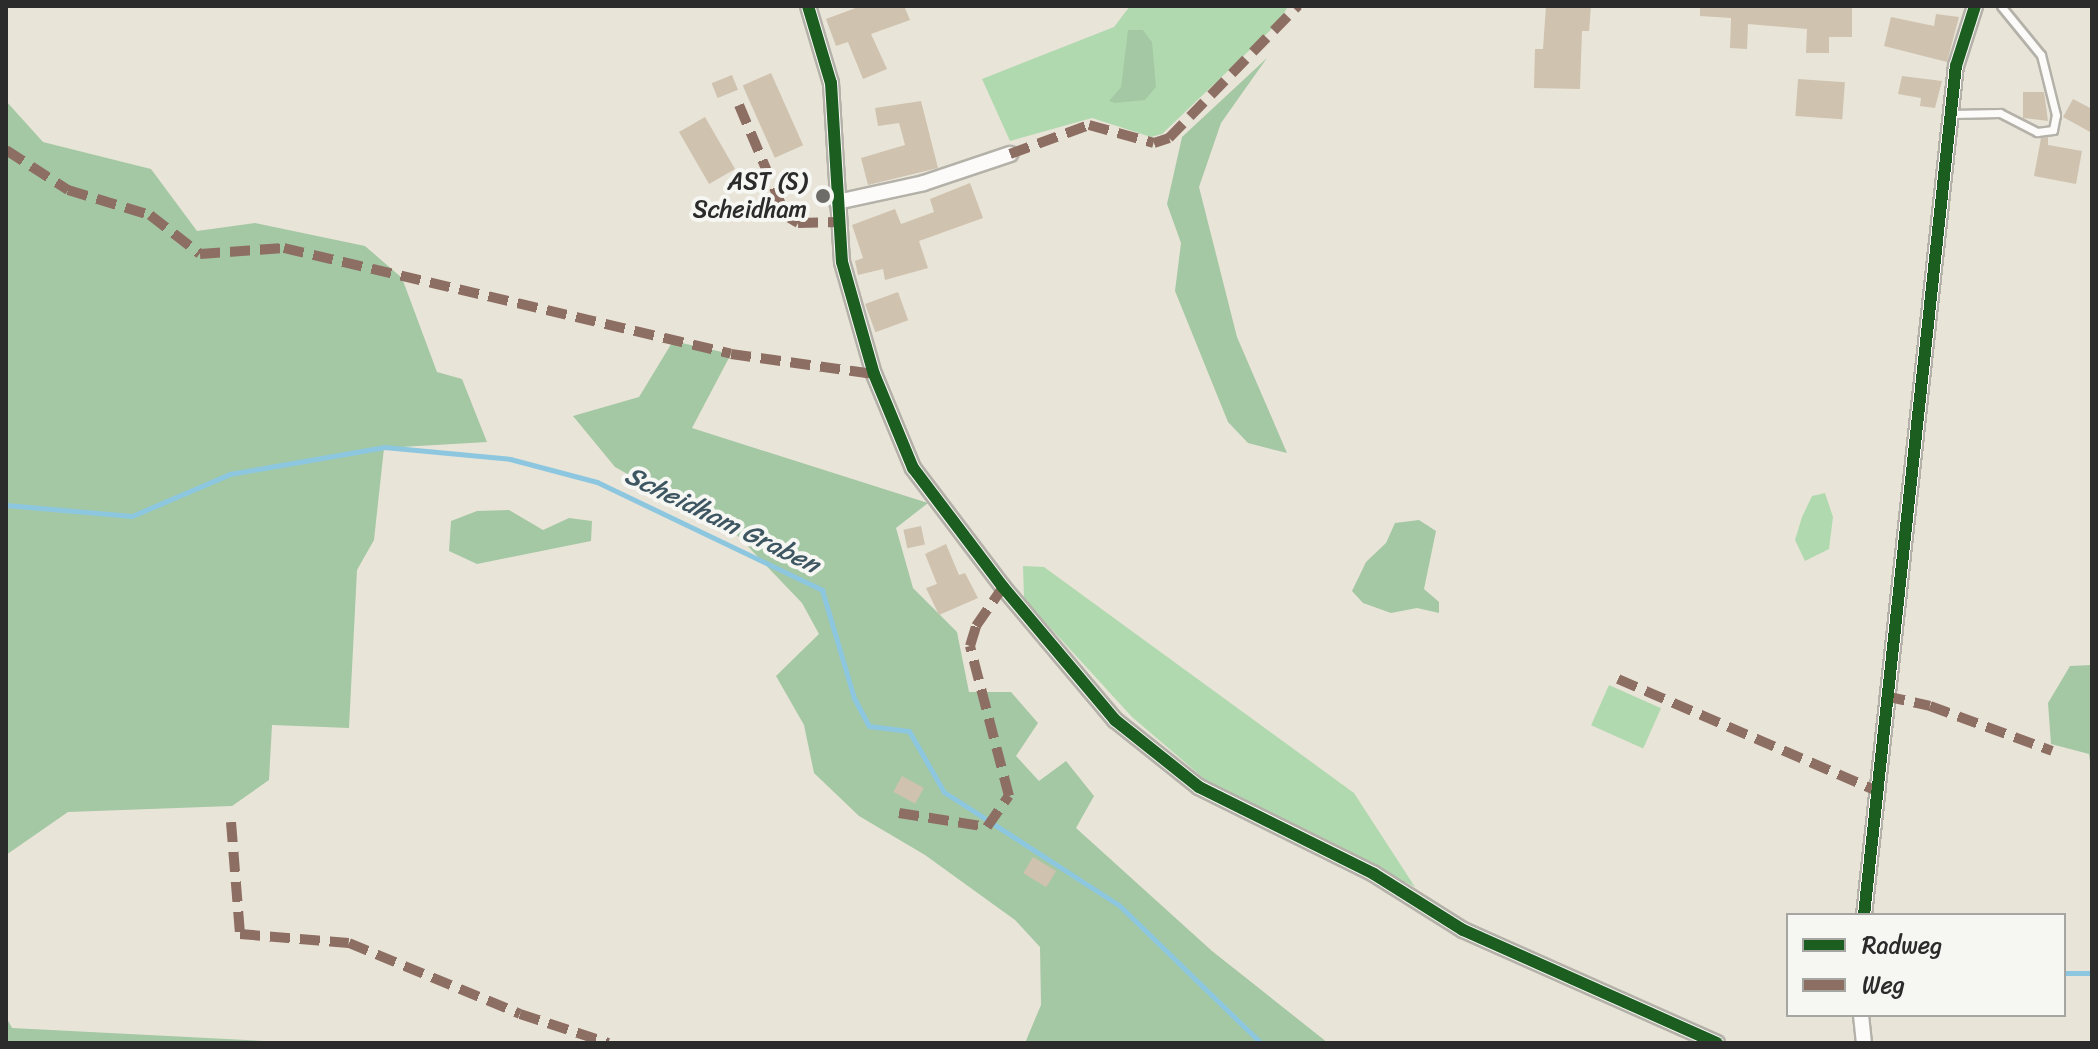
<!DOCTYPE html>
<style>
body{margin:0}
#map{position:relative;width:2098px;height:1049px;overflow:hidden;background:#e9e4d8;font-family:Sriracha,sans-serif}
div>[style]{position:absolute}
[style*='--x']{left:calc(var(--x)*1px);top:calc(var(--y)*1px);width:calc(var(--w)*1px);rotate:calc(var(--a)*1deg)}
.green>*{inset:0;background:#b1d9af;transform-origin:0 0}
.forest>*{inset:0;background:#a4c8a4}
.stream>*{height:5px;margin:-2.5px;padding:0 2.5px;transform-origin:2.5px;border-radius:2.5px;background:#8dc7df}
.building>*{inset:0;background:#cfc2af;transform-origin:0 0}
.roads{filter:drop-shadow(2px 0 #b4b1a9) drop-shadow(-2px 0 #b4b1a9) drop-shadow(0 2px #b4b1a9) drop-shadow(0 -2px #b4b1a9)}
.service>*{height:7px;margin:-3.5px;padding:0 3.5px;transform-origin:3.5px;border-radius:3.5px;background:#fcfbf9}
.minor>*{height:14px;margin:-7px;padding:0 7px;transform-origin:7px;border-radius:7px;background:#fcfbf9}
.quiet>*{height:10px;margin-top:-5px;transform-origin:0;background:repeating-linear-gradient(90deg,#8d6e63 0 20px,transparent 0 30px)}
.cycleway>*{height:12px;margin:-6px;padding:0 6px;transform-origin:6px;border-radius:6px;background:#1b5e20}
.dots>*{width:22px;height:22px;translate:-50% -50%;box-sizing:border-box;border:4px solid #f6f6f2;border-radius:50%}
span{translate:-50% -50%;white-space:nowrap;text-align:center;line-height:1.15;-webkit-text-stroke:8px #f6f6f2;paint-order:stroke}
.poi-label{font-size:24px;color:#2b2b2b}
.right{translate:-100% -50%;text-align:right}
.water-label{font-size:26px;color:#3d5662;font-style:italic}
.frame{position:absolute;inset:0;border:8px solid #2b2b2b;pointer-events:none}
.legend{position:absolute;left:1786px;top:913px;width:280px;height:104px;box-sizing:border-box;background:#f6f6f2;border:2px solid #a5a5a2;margin:0;padding:10px 14px;list-style:none;font-size:24px;color:#2b2b2b}
.legend li{display:flex;align-items:center;gap:16px;height:40px}
.legend b{width:40px;border:2px solid #a5a5a2}
</style>
<div id="map">
<div class="green">
<div style="clip-path:polygon(1130px 6px,1288px 6px,1280px 21px,1162px 134px,1151px 137px,1092px 118px,1010px 141px,982px 79px,1114px 27px)"></div>
<div style="clip-path:polygon(1825px 493px,1833px 517px,1829px 549px,1805px 561px,1795px 540px,1802px 517px,1812px 496px)"></div>
<div style="clip-path:polygon(1023px 566px,1044px 567px,1354px 793px,1415px 887px,1208px 782px,1132px 717px,1024px 599px)"></div>
<div style="left:1609px;top:685px;width:57px;height:44px;rotate:24deg"></div>
</div>
<div class="forest">
<div style="clip-path:polygon(1128px 30px,1143px 30px,1152px 42px,1156px 87px,1145px 100px,1115px 103px,1109px 101px,1121px 87px)"></div>
<div style="clip-path:polygon(1267px 58px,1221px 123px,1199px 187px,1237px 337px,1287px 453px,1248px 443px,1228px 422px,1175px 291px,1181px 243px,1167px 204px,1182px 137px)"></div>
<div style="clip-path:polygon(6px 101px,43px 142px,151px 169px,197px 231px,255px 223px,365px 246px,402px 278px,437px 372px,462px 379px,487px 442px,384px 448px,374px 540px,357px 570px,349px 728px,272px 725px,269px 780px,232px 806px,68px 812px,6px 855px)"></div>
<div style="clip-path:polygon(673px 341px,731px 354px,692px 428px,928px 503px,896px 528px,913px 588px,957px 632px,969px 692px,1011px 692px,1038px 723px,1016px 756px,1039px 781px,1066px 761px,1094px 796px,1076px 828px,1212px 951px,1328px 1043px,1025px 1043px,1041px 1005px,1040px 947px,1015px 920px,925px 855px,859px 816px,814px 773px,804px 725px,776px 676px,819px 634px,802px 603px,738px 536px,615px 467px,573px 416px,639px 397px)"></div>
<div style="clip-path:polygon(509px 510px,543px 530px,569px 518px,592px 521px,591px 541px,477px 564px,449px 551px,451px 521px,477px 511px)"></div>
<div style="clip-path:polygon(1419px 520px,1436px 531px,1424px 589px,1439px 602px,1439px 613px,1417px 608px,1391px 613px,1363px 603px,1352px 591px,1366px 562px,1386px 543px,1395px 523px)"></div>
<div style="clip-path:polygon(2092px 665px,2092px 777px,2089px 754px,2051px 744px,2048px 703px,2070px 666px)"></div>
<div style="clip-path:polygon(6px 1017px,12px 1028px,305px 1043px,6px 1043px)"></div>
</div>
<div class="stream">
<div style="--x:6;--y:505;--w:126;--a:5"></div>
<div style="--x:132;--y:516;--w:107;--a:-23.2"></div>
<div style="--x:230;--y:474;--w:156;--a:-9.9"></div>
<div style="--x:384;--y:447;--w:127;--a:5.4"></div>
<div style="--x:510;--y:459;--w:90;--a:14.8"></div>
<div style="--x:597;--y:482;--w:250;--a:25.6"></div>
<div style="--x:822;--y:590;--w:113;--a:73.5"></div>
<div style="--x:854;--y:698;--w:32;--a:62"></div>
<div style="--x:869;--y:726;--w:40;--a:7.1"></div>
<div style="--x:909;--y:731;--w:70;--a:60.2"></div>
<div style="--x:944;--y:792;--w:208;--a:32.9"></div>
<div style="--x:1119;--y:905;--w:198;--a:44.2"></div>
<div style="--x:2064;--y:973;--w:28;--a:0"></div>
</div>
<div class="building">
<div style="clip-path:polygon(861px 6px,904px 6px,910px 20px,871px 34px,887px 69px,863px 79px,848px 42px,836px 46px,826px 19px)"></div>
<div style="clip-path:polygon(1546px 6px,1591px 6px,1589px 31px,1582px 31px,1580px 89px,1534px 88px,1535px 49px,1543px 49px)"></div>
<div style="clip-path:polygon(1700px 6px,1852px 6px,1852px 37px,1829px 37px,1829px 53px,1806px 53px,1807px 29px,1748px 24px,1747px 49px,1730px 48px,1731px 18px,1700px 16px)"></div>
<div style="clip-path:polygon(1936px 14px,1959px 17px,1947px 62px,1884px 46px,1891px 17px,1934px 26px)"></div>
<div style="left:771px;top:73px;width:79px;height:31px;rotate:66deg"></div>
<div style="left:732px;top:75px;width:16px;height:22px;rotate:68deg"></div>
<div style="clip-path:polygon(1902px 76px,1942px 81px,1935px 108px,1920px 106px,1921px 98px,1898px 94px)"></div>
<div style="left:1798px;top:79px;width:47px;height:37px;rotate:4deg"></div>
<div style="clip-path:polygon(2023px 92px,2044px 92px,2048px 121px,2023px 118px)"></div>
<div style="clip-path:polygon(2073px 99px,2092px 109px,2092px 133px,2063px 117px)"></div>
<div style="clip-path:polygon(921px 101px,938px 168px,868px 185px,861px 158px,905px 145px,899px 123px,878px 126px,875px 108px)"></div>
<div style="left:705px;top:117px;width:60px;height:30px;rotate:60deg"></div>
<div style="clip-path:polygon(2048px 137px,2048px 145px,2082px 151px,2076px 184px,2034px 176px,2041px 138px)"></div>
<div style="clip-path:polygon(970px 183px,983px 218px,919px 241px,928px 268px,885px 280px,883px 269px,858px 275px,855px 261px,863px 258px,852px 225px,895px 209px,901px 224px,934px 212px,930px 199px)"></div>
<div style="left:898px;top:292px;width:30px;height:35px;rotate:70deg"></div>
<div style="left:921px;top:526px;width:19px;height:18px;rotate:78deg"></div>
<div style="clip-path:polygon(946px 544px,959px 575px,965px 573px,978px 598px,939px 615px,926px 588px,937px 584px,925px 554px)"></div>
<div style="left:902px;top:776px;width:25px;height:18px;rotate:29deg"></div>
<div style="left:1033px;top:857px;width:27px;height:19px;rotate:31deg"></div>
</div>
<div class="roads">
<div class="service">
<div style="--x:1952;--y:114;--w:48;--a:-1.2"></div>
<div style="--x:2000;--y:113;--w:42;--a:27.2"></div>
<div style="--x:2037;--y:132;--w:16;--a:-7"></div>
<div style="--x:2053;--y:130;--w:15;--a:-79"></div>
<div style="--x:2056;--y:115;--w:62;--a:-104"></div>
<div style="--x:2041;--y:55;--w:63;--a:-129.2"></div>
</div>
<div class="minor">
<div style="--x:808;--y:6;--w:80;--a:73.4"></div>
<div style="--x:831;--y:83;--w:179;--a:86.5"></div>
<div style="--x:842;--y:262;--w:116;--a:74.1"></div>
<div style="--x:874;--y:374;--w:102;--a:67.5"></div>
<div style="--x:913;--y:468;--w:149;--a:52.9"></div>
<div style="--x:1003;--y:587;--w:174;--a:49.9"></div>
<div style="--x:1115;--y:720;--w:107;--a:38.6"></div>
<div style="--x:1199;--y:787;--w:195;--a:26.4"></div>
<div style="--x:1374;--y:874;--w:105;--a:32.2"></div>
<div style="--x:1463;--y:930;--w:278;--a:24"></div>
<div style="--x:837;--y:202;--w:89;--a:-12.3"></div>
<div style="--x:924;--y:183;--w:91;--a:-18.6"></div>
<div style="--x:1864;--y:915;--w:854;--a:-83.82"></div>
<div style="--x:1956;--y:66;--w:63;--a:-72.4"></div>
<div style="--x:1861;--y:1015;--w:28;--a:84"></div>
</div>
</div>
<div class="quiet">
<div style="--x:739;--y:105;--w:121;--a:67.1"></div>
<div style="--x:786;--y:216;--w:14;--a:30"></div>
<div style="--x:798;--y:223;--w:41;--a:-1.4"></div>
<div style="--x:6;--y:150;--w:74;--a:32.8"></div>
<div style="--x:68;--y:190;--w:86;--a:17"></div>
<div style="--x:150;--y:215;--w:63;--a:38"></div>
<div style="--x:200;--y:254;--w:84;--a:-4.1"></div>
<div style="--x:284;--y:248;--w:459;--a:13.3"></div>
<div style="--x:731;--y:354;--w:144;--a:8"></div>
<div style="--x:1010;--y:154;--w:84;--a:-20.2"></div>
<div style="--x:1089;--y:125;--w:67;--a:15.5"></div>
<div style="--x:1154;--y:143;--w:16;--a:-18"></div>
<div style="--x:1169;--y:138;--w:185;--a:-45.7"></div>
<div style="--x:1618;--y:679;--w:280;--a:23.4"></div>
<div style="--x:1885;--y:696;--w:46;--a:12.5"></div>
<div style="--x:1930;--y:706;--w:130;--a:20.2"></div>
<div style="--x:899;--y:813;--w:89;--a:9"></div>
<div style="--x:987;--y:827;--w:38;--a:-55"></div>
<div style="--x:1009;--y:796;--w:155;--a:-104.6"></div>
<div style="--x:970;--y:646;--w:21;--a:-73"></div>
<div style="--x:976;--y:626;--w:47;--a:-55.3"></div>
<div style="--x:231;--y:822;--w:112;--a:85.4"></div>
<div style="--x:240;--y:934;--w:109;--a:4.7"></div>
<div style="--x:349;--y:943;--w:185;--a:22.5"></div>
<div style="--x:520;--y:1014;--w:93;--a:18.2"></div>
</div>
<div class="cycleway">
<div style="--x:808;--y:6;--w:80;--a:73.4"></div>
<div style="--x:831;--y:83;--w:179;--a:86.5"></div>
<div style="--x:842;--y:262;--w:116;--a:74.1"></div>
<div style="--x:874;--y:374;--w:102;--a:67.5"></div>
<div style="--x:913;--y:468;--w:149;--a:52.9"></div>
<div style="--x:1003;--y:587;--w:174;--a:49.9"></div>
<div style="--x:1115;--y:720;--w:107;--a:38.6"></div>
<div style="--x:1199;--y:787;--w:195;--a:26.4"></div>
<div style="--x:1374;--y:874;--w:105;--a:32.2"></div>
<div style="--x:1463;--y:930;--w:278;--a:24"></div>
<div style="--x:1864;--y:915;--w:854;--a:-83.82"></div>
<div style="--x:1956;--y:66;--w:63;--a:-72.4"></div>
</div>
<div class="dots">
<div style="left:823px;top:196px;background:#6e6c68"></div>
</div>
<div class="poi-label">
<span class="right" style="left:807px;top:196px">AST (S)<br>Scheidham</span>
</div>
<div class="water-label">
<span style="left:722px;top:520px;rotate:26deg">Scheidham Graben</span>
</div>
<div class="frame"></div>
<ul class="legend">
<li><b style="height:10px;background:#1b5e20"></b>Radweg</li>
<li><b style="height:10px;background:#8d6e63"></b>Weg</li>
</ul>
</div>
